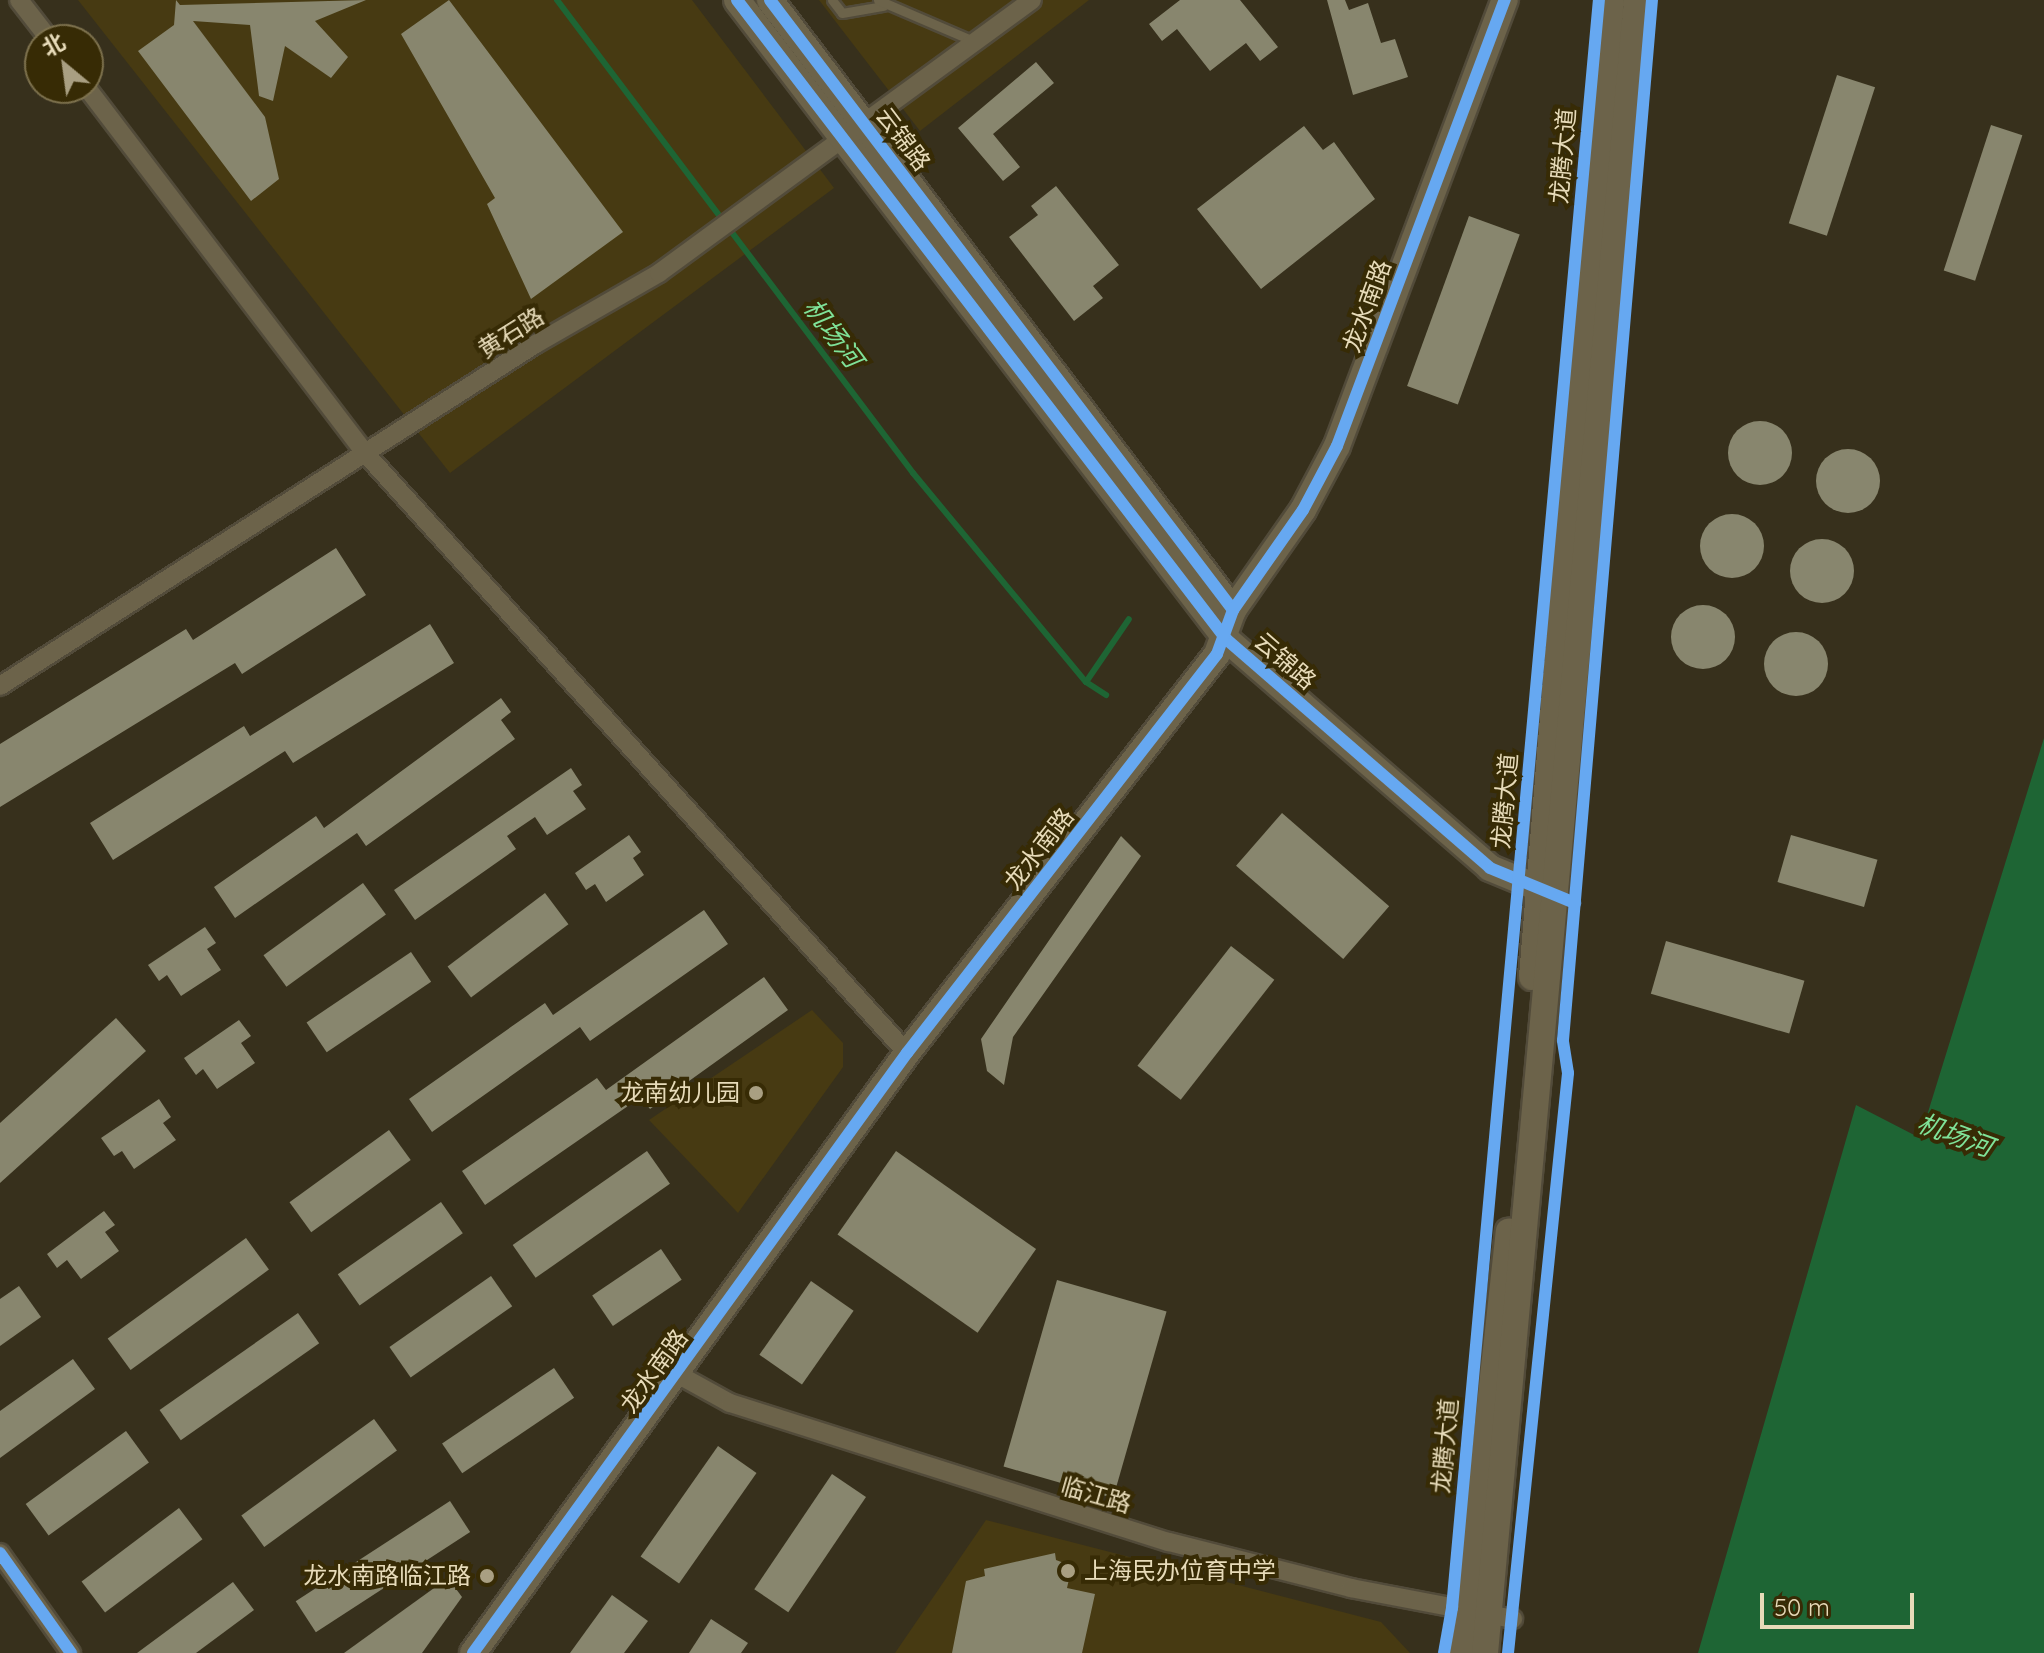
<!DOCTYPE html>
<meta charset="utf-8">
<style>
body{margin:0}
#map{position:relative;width:2044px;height:1653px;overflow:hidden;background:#37301c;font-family:Quicksand,"Noto Sans SC",sans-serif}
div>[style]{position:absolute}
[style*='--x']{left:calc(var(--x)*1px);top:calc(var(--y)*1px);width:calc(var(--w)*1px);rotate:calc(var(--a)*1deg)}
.built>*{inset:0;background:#473a12}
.water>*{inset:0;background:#1e6534}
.stream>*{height:6px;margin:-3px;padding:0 3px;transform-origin:3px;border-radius:3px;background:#1e6534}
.building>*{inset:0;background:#88866e;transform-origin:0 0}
.round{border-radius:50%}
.roads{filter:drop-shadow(2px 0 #524b3a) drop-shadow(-2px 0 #524b3a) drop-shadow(0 2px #524b3a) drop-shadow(0 -2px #524b3a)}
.lane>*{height:9px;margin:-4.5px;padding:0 4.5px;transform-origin:4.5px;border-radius:4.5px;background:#6c634a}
.street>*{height:18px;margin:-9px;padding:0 9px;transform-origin:9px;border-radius:9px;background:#6c634a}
.secondary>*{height:26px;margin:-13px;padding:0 13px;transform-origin:13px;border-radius:13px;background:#6c634a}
.cycleway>*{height:12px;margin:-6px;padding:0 6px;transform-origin:6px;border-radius:6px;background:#66a8f1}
.dots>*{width:22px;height:22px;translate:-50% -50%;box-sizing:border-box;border:4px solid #372b05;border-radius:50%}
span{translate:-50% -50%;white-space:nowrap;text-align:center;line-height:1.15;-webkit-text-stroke:8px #372b05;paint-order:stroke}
.street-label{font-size:24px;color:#e7dbb9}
.poi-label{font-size:24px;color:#e7dbb9}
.right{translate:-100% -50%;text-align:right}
.left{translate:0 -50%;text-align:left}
.water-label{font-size:26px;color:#7fe298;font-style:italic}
.north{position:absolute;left:24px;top:24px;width:80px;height:80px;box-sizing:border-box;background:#372b05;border:2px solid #7d714d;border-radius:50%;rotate:331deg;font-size:22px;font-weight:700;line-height:32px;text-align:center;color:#e7dbb9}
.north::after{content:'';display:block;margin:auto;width:28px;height:36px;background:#a99f82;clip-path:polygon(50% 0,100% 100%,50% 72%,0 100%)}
.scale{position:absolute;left:1760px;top:1593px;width:154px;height:36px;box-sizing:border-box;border:4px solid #e7dbb9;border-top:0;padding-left:10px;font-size:24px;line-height:28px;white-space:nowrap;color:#e7dbb9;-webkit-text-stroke:6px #372b05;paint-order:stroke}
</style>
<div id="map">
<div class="built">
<div style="clip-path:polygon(78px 0,692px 0,834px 188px,450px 473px)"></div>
<div style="clip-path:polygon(819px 0,1089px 0,920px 131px)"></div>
<div style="clip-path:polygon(812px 1010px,843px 1043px,843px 1067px,738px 1213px,649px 1120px)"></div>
<div style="clip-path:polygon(986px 1520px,1381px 1622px,1410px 1653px,895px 1653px)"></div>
</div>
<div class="water">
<div style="clip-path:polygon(2044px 738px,2044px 1653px,1698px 1653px,1856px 1105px,1920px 1138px)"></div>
</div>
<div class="stream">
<div style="--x:557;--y:0;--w:592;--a:53.03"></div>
<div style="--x:913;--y:473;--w:271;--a:50.4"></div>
<div style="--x:1086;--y:682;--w:24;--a:33"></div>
<div style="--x:1086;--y:682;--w:76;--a:-55.7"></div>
</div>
<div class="building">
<div style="clip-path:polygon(176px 0,180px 5px,366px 0,315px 21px,348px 57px,331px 78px,285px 46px,273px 101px,259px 96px,250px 25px,193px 21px,265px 117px,279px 179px,251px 201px,138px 51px,174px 25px)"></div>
<div style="clip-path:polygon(449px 0,623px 232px,531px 299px,487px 204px,495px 198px,401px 34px)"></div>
<div style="clip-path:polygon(1180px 0,1240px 0,1278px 47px,1260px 61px,1246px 43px,1210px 71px,1177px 29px,1162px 41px,1149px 24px)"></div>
<div style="clip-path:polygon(1327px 0,1345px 0,1349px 10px,1368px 3px,1381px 43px,1395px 39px,1408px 77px,1353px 95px)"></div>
<div style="clip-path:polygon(1036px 62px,1054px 83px,993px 134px,1020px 167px,1003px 181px,958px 128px)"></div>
<div style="left:1837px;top:75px;width:40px;height:156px;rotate:18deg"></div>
<div style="left:1991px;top:125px;width:33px;height:153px;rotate:18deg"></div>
<div style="clip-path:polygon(1304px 126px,1323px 150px,1334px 142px,1375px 199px,1261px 289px,1197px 209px)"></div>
<div style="clip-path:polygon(1056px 186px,1119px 265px,1093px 286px,1103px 298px,1074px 321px,1009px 237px,1038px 215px,1031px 206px)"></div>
<div style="left:1469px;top:216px;width:54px;height:181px;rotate:20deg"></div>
<div class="round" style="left:1728px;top:421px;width:64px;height:64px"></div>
<div class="round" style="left:1816px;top:449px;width:64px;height:64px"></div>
<div class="round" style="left:1700px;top:514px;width:64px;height:64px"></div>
<div class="round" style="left:1790px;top:539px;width:64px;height:64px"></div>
<div style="clip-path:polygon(336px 548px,366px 595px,242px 674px,235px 663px,0 807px,0 744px,186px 629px,193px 640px)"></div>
<div class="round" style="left:1671px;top:605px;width:64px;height:64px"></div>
<div style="clip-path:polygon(430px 624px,454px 663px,293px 763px,285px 751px,113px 860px,90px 823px,244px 726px,250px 736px)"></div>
<div class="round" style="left:1764px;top:632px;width:64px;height:64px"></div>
<div style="clip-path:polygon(501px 698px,511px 712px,501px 720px,515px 739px,366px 846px,357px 833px,235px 918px,214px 887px,316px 816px,324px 828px)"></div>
<div style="clip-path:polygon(571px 768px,582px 785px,573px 791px,586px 809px,547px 835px,535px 817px,507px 836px,516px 849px,415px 920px,394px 890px)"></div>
<div style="left:1282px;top:813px;width:142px;height:70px;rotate:41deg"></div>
<div style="clip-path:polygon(629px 835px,641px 852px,633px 858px,644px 875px,606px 902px,595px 884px,586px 890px,575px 873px)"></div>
<div style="left:1791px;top:835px;width:90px;height:49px;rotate:16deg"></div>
<div style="clip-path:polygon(1121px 836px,1141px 856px,1013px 1037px,1004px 1085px,987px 1071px,981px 1039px)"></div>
<div style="left:363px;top:883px;width:39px;height:123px;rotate:54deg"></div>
<div style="left:545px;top:893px;width:39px;height:122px;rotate:53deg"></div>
<div style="clip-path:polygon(704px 910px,728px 944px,590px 1041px,580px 1027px,432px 1132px,409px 1099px,545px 1003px,553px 1015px)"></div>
<div style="clip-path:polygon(205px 927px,216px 943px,207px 949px,221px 970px,181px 996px,167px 975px,159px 981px,148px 965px)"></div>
<div style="left:1666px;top:941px;width:144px;height:55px;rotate:16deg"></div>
<div style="left:1231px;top:946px;width:55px;height:152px;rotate:38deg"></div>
<div style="left:411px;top:952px;width:36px;height:126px;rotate:56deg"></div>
<div style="clip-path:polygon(764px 977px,788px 1010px,650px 1109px,641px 1097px,485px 1205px,462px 1171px,597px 1078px,606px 1090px)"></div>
<div style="clip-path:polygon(116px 1018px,146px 1051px,0 1183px,0 1123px)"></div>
<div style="clip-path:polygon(239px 1020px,251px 1036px,241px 1043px,255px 1063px,217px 1089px,203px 1069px,196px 1075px,184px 1058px)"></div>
<div style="clip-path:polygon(159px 1099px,171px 1117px,163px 1123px,176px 1140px,134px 1169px,122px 1151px,114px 1156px,101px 1138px)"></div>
<div style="left:389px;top:1130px;width:37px;height:123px;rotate:54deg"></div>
<div style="left:647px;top:1151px;width:40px;height:164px;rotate:55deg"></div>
<div style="left:896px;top:1151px;width:171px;height:102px;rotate:35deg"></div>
<div style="left:441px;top:1202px;width:38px;height:126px;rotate:55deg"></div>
<div style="clip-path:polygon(104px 1211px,115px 1225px,105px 1232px,119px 1251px,81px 1279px,67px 1260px,57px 1268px,47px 1254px)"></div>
<div style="left:246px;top:1238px;width:39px;height:171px;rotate:54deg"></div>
<div style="left:661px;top:1249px;width:37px;height:83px;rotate:56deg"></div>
<div style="left:491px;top:1276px;width:37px;height:124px;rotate:55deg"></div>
<div style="left:1057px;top:1280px;width:114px;height:194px;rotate:16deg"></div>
<div style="left:811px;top:1281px;width:52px;height:90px;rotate:35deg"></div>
<div style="clip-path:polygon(19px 1286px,41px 1317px,0 1346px,0 1299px)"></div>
<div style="left:298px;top:1313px;width:37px;height:169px;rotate:55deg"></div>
<div style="clip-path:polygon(73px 1359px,95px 1389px,0 1458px,0 1411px)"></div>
<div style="left:554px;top:1368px;width:36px;height:135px;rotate:56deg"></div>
<div style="left:374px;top:1419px;width:39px;height:164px;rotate:54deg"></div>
<div style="left:126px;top:1431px;width:39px;height:124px;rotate:54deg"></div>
<div style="left:718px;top:1446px;width:47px;height:135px;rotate:35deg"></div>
<div style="left:832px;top:1474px;width:41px;height:139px;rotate:34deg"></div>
<div style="left:450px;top:1501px;width:37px;height:184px;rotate:57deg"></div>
<div style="left:179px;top:1508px;width:39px;height:122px;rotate:53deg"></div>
<div style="clip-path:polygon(1055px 1553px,1056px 1560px,1072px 1566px,1067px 1588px,1095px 1594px,1082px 1653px,952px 1653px,966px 1581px,985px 1576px,984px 1569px)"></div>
<div style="clip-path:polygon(448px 1578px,462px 1597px,422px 1653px,344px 1653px)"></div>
<div style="clip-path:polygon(233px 1582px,254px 1610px,196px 1653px,137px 1653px)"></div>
<div style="clip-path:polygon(612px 1595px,648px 1621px,624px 1653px,570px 1653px)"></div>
<div style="clip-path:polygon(711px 1619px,748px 1643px,741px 1653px,689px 1653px)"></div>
</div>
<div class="roads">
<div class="lane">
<div style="--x:832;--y:0;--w:16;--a:52"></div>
<div style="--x:842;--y:13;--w:42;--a:-9.7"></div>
<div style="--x:878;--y:0;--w:103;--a:23.3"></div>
</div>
<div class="street">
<div style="--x:19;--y:0;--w:51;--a:52.2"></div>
<div style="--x:87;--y:88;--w:459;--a:52.7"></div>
<div style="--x:365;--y:453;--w:809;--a:47.91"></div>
<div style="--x:0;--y:686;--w:634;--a:-32.56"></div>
<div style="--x:534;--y:345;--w:144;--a:-29.9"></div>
<div style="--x:659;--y:273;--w:462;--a:-36.2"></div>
<div style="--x:679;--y:1375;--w:58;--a:28.8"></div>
<div style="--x:730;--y:1403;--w:460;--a:17.6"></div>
<div style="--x:1169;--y:1542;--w:188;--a:14.2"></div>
<div style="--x:1351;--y:1588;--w:165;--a:10.8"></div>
<div style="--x:0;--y:1553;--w:123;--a:54.6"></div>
</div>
<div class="secondary">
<div style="--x:737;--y:0;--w:805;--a:52.57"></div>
<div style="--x:1226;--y:639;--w:349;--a:40.9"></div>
<div style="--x:1490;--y:868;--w:68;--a:22.4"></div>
<div style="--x:770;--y:0;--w:766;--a:52.8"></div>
<div style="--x:1532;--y:977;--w:980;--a:-85.38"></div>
<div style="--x:473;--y:1653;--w:741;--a:-54.12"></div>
<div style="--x:907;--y:1053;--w:505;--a:-52.15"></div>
<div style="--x:1217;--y:654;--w:47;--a:-70"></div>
<div style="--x:1233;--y:610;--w:122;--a:-55"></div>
<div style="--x:1303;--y:510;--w:72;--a:-62"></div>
<div style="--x:1337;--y:446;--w:477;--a:-69.4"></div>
<div style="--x:1463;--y:1653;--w:424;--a:-83.8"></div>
<div style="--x:1485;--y:1653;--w:1660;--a:-84.75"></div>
</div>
</div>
<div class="cycleway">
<div style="--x:737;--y:0;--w:805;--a:52.57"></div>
<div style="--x:1226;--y:639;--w:349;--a:40.9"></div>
<div style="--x:1490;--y:868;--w:92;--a:22.4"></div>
<div style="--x:770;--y:0;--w:766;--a:52.8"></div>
<div style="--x:0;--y:1553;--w:123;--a:54.6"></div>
<div style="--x:473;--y:1653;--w:741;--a:-54.12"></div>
<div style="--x:907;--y:1053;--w:505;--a:-52.15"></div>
<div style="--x:1217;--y:654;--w:47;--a:-70"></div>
<div style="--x:1233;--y:610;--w:122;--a:-55"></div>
<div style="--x:1303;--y:510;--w:72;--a:-62"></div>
<div style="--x:1337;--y:446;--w:477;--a:-69.4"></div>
<div style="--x:1444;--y:1653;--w:46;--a:-79.9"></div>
<div style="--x:1452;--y:1608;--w:1615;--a:-84.78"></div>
<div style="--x:1508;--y:1653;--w:583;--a:-84.09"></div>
<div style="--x:1568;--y:1073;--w:33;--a:-99"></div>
<div style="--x:1563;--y:1040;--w:1044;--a:-85.11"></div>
</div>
<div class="dots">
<div style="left:756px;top:1093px;background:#a99f82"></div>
<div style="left:1068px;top:1571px;background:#a99f82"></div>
<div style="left:487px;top:1576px;background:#a99f82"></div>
</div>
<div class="street-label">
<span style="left:903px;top:139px;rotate:53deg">云锦路</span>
<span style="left:1563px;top:156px;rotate:-85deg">龙腾大道</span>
<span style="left:1367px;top:306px;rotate:-70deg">龙水南路</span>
<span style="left:511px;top:333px;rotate:-32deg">黄石路</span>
<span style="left:1285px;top:661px;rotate:41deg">云锦路</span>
<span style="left:1505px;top:801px;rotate:-85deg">龙腾大道</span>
<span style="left:1039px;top:849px;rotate:-52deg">龙水南路</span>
<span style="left:654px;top:1371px;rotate:-54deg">龙水南路</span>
<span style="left:1445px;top:1446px;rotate:-85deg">龙腾大道</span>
<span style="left:1096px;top:1495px;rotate:16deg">临江路</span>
</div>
<div class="poi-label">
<span class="right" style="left:740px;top:1093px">龙南幼儿园</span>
<span class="left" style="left:1084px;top:1571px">上海民办位育中学</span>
<span class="right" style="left:471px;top:1576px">龙水南路临江路</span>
</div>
<div class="water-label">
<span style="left:833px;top:333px;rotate:53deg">机场河</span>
<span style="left:1955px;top:1135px;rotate:20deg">机场河</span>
</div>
<div class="north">北</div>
<div class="scale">50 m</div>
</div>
